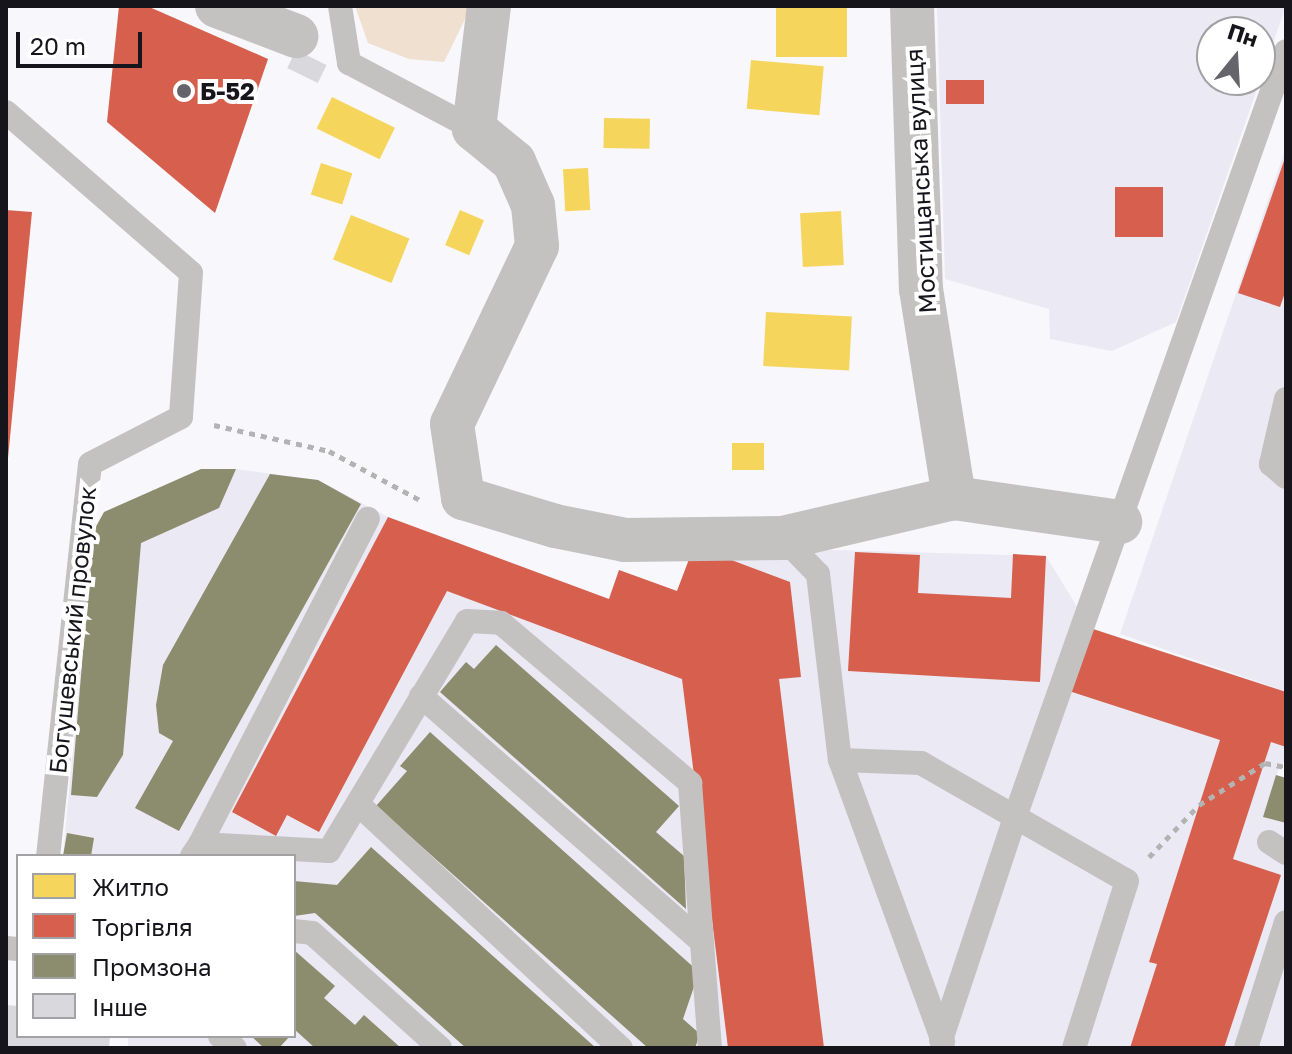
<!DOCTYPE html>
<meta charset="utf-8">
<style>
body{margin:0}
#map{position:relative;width:1292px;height:1054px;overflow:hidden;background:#f7f7fc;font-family:"Golos Text",sans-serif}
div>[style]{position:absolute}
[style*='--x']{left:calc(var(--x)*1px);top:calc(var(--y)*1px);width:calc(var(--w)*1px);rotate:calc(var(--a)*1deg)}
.built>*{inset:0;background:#eae9f4}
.green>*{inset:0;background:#efe0d0}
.homes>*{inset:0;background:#f6d55c;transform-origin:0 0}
.shops>*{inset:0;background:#d6604d;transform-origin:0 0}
.industry>*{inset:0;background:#8c8c6e}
.building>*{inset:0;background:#d8d8dd;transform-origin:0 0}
.path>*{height:5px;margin-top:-2.5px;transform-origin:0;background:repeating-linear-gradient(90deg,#b4b3b4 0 6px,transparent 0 12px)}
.lane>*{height:24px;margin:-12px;padding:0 12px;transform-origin:12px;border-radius:12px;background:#c3c2c1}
.street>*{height:44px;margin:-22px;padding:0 22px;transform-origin:22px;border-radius:22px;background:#c3c2c1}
.dots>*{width:22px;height:22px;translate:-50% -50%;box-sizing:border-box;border:4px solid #fff;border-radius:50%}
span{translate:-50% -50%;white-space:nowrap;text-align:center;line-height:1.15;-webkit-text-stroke:8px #fff;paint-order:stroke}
.poi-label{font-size:24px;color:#16151b;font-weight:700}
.left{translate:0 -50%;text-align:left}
.street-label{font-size:24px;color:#16151b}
.frame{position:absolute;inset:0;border:8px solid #16151b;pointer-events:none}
.legend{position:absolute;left:16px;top:854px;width:280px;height:184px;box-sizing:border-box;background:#fff;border:2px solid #a2a1a4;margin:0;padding:10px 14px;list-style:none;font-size:24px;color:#16151b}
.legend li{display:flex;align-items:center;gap:16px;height:40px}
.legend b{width:40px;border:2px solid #a2a1a4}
.north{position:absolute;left:1196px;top:16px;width:80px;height:80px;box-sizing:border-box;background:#fff;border:2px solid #a2a1a4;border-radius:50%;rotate:18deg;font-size:22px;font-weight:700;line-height:32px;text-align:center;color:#16151b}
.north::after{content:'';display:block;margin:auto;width:28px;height:36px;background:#65646a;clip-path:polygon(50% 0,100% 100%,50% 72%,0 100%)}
.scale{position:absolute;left:16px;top:32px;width:126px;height:36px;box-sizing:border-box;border:4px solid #16151b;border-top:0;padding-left:10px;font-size:24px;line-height:28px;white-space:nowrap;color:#16151b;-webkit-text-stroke:6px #fff;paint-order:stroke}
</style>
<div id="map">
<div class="built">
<div style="clip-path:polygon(evenodd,937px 6px,1286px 6px,1176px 322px,1112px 351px,1050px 339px,1049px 309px,945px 279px,937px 6px,1212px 32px,1260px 32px,1260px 80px,1212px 80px,1212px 32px)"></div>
<div style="clip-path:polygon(1286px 147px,1286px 758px,1276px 775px,1264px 817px,1286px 823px,1286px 1048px,128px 1048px,128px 1036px,294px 1036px,294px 856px,63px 856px,93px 532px,201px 469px,236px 469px,318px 480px,388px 517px,608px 599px,619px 570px,677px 591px,694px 546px,1046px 556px,1090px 628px,1282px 690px,1120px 634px)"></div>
</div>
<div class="green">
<div style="clip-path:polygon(355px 6px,469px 6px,469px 11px,444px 62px,409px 59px,368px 43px)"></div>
</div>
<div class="homes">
<div style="left:776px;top:6px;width:71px;height:51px"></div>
<div style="left:751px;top:60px;width:73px;height:49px;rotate:5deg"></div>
<div style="left:332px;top:97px;width:70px;height:35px;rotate:26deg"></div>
<div style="left:604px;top:118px;width:46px;height:30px;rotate:1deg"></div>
<div style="left:321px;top:163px;width:33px;height:33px;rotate:18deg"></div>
<div style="left:588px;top:168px;width:42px;height:25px;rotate:87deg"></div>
<div style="left:460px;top:210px;width:26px;height:38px;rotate:23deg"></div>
<div style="left:841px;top:211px;width:54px;height:41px;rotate:87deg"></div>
<div style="left:351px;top:215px;width:63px;height:48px;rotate:22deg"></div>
<div style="left:766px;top:312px;width:86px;height:54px;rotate:3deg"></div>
<div style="left:732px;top:443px;width:32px;height:27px"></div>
</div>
<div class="shops">
<div style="clip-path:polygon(119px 6px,147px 6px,268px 59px,215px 213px,107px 122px)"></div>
<div style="left:946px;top:80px;width:38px;height:24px"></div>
<div style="clip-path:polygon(1286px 155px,1286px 290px,1280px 307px,1238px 293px)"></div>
<div style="left:1115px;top:187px;width:48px;height:50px"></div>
<div style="clip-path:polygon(6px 210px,32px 212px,8px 458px,6px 458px)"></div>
<div style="clip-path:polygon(388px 517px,609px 599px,619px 570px,677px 591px,694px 546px,790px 582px,801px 677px,779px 679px,824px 1048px,728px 1048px,682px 679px,447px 591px,319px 832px,287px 815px,276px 836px,232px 812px)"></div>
<div style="clip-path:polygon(855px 552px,920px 555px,918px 593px,1011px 598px,1013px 554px,1046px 556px,1040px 682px,848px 671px)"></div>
<div style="clip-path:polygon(1090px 628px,1286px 692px,1286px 747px,1271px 742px,1233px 859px,1281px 875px,1224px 1048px,1130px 1048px,1157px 964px,1149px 962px,1220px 740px,1069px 691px)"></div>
</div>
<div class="industry">
<div style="clip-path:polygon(201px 469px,236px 469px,219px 508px,141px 543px,123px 755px,97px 797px,71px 795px,93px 532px,104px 512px)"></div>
<div style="clip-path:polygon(270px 474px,318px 480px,361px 504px,179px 831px,135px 808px,173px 741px,159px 733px,156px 705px,163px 665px)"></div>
<div style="clip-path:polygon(496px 645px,679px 806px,656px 832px,684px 856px,686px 909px,440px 692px,466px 662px,474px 669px)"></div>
<div style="clip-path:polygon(430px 732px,699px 972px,683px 1019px,700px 1034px,695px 1048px,648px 1048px,376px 806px,407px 771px,400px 766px)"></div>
<div style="clip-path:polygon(1276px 775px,1286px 778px,1286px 823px,1263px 817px)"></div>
<div style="clip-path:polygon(67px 833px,94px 838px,91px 856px,63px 856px)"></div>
<div style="clip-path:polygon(371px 847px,596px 1048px,466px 1048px,315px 913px,294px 916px,294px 881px,337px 885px)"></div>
<div style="clip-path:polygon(294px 950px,335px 986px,324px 998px,355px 1025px,364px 1015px,401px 1048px,315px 1048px,294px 1029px)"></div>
<div style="clip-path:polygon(251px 1036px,290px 1036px,279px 1048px,264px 1048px)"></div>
</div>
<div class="building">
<div style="left:296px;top:50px;width:34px;height:20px;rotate:26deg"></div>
<div style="clip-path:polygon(6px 1005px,18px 1006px,18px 1036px,110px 1036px,109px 1048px,6px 1048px)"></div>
</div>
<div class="path">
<div style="--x:214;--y:425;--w:118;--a:12.7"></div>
<div style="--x:329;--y:451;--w:103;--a:28.3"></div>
<div style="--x:1149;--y:857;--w:72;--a:-46.1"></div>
<div style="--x:1199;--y:805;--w:78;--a:-32.5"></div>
<div style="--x:1265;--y:763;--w:21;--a:11"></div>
</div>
<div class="lane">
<div style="--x:340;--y:6;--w:58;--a:81"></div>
<div style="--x:349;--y:63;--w:141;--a:27.8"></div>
<div style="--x:6;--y:112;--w:245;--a:41"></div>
<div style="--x:191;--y:273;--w:144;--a:94"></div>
<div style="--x:181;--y:417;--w:102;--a:152.7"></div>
<div style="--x:90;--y:464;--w:394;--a:96.1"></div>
<div style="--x:1286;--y:399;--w:67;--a:103"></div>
<div style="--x:1271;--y:464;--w:20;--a:41"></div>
<div style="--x:783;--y:538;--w:50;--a:45.8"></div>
<div style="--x:818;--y:574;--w:187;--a:83.3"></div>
<div style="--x:840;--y:760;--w:300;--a:69.9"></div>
<div style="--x:421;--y:696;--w:373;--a:41.2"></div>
<div style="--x:840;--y:760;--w:81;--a:2.1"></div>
<div style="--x:921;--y:763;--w:237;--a:29.8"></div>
<div style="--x:1127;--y:881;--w:175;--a:107.6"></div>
<div style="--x:358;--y:804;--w:359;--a:42.9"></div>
<div style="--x:1269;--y:842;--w:20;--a:33"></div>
<div style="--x:200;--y:844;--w:366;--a:-62.7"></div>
<div style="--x:192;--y:856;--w:14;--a:-56"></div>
<div style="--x:200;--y:844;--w:129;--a:3.1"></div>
<div style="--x:329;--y:851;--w:268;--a:-59"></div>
<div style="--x:467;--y:621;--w:34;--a:3"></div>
<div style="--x:501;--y:623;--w:248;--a:40.2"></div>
<div style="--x:690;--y:783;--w:266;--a:85.7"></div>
<div style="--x:294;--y:931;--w:18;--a:6"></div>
<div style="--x:312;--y:933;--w:172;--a:41.9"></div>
<div style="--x:6;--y:948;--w:12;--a:5"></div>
<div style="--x:220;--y:1036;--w:19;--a:39"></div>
<div style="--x:941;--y:1040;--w:238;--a:-71.6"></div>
<div style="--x:1016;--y:814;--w:809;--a:-70.51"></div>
<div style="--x:1246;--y:1048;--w:132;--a:-72.4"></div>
</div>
<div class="street">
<div style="--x:217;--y:6;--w:85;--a:20.8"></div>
<div style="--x:489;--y:6;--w:124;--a:97"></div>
<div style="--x:474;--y:129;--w:52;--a:39.5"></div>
<div style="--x:514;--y:162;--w:47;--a:66.2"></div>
<div style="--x:533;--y:205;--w:41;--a:84.4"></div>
<div style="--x:537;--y:246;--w:197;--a:115.5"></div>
<div style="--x:452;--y:424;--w:75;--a:81.5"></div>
<div style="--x:463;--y:498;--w:96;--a:16.9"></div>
<div style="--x:555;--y:526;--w:71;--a:11.3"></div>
<div style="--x:625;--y:540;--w:158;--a:-0.7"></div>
<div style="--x:783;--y:538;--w:176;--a:-13.2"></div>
<div style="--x:954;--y:498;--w:168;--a:8.2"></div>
<div style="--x:912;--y:6;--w:283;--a:88.2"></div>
<div style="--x:921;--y:289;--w:212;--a:81"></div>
</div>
<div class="dots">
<div style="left:184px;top:91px;background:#65646a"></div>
</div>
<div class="poi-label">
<span class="left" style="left:200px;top:91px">Б-52</span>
</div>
<div class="street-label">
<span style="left:920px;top:181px;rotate:-93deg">Мостищанська вулиця</span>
<span style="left:72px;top:630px;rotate:-84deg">Богушевський провулок</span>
</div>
<div class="frame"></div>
<ul class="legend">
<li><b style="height:22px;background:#f6d55c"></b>Житло</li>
<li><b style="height:22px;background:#d6604d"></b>Торгівля</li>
<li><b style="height:22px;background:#8c8c6e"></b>Промзона</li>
<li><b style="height:22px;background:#d8d8dd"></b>Інше</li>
</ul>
<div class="north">Пн</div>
<div class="scale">20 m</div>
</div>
